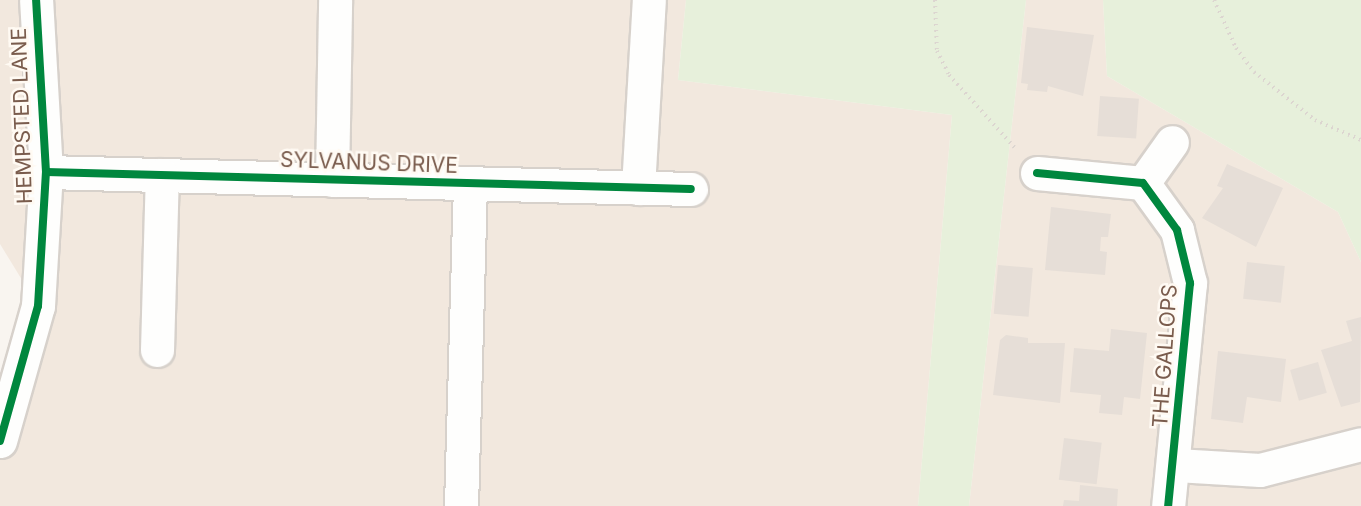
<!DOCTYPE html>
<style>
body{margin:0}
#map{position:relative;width:1361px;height:506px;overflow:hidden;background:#f9f5f0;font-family:Inter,sans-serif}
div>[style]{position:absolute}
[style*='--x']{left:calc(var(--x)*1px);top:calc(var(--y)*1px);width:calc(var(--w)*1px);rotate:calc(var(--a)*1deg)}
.residential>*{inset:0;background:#f2e8de}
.green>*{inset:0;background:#e7f0db}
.building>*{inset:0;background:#e6ded7;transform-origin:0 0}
.path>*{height:4px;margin-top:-2px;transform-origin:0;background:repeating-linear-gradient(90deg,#dcd5d0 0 1.5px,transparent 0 6px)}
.roads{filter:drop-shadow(2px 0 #d7d1cb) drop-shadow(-2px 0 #d7d1cb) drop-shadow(0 2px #d7d1cb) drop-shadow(0 -2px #d7d1cb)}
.minor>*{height:33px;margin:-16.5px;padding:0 16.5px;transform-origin:16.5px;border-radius:16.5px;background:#fefefd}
.cycleway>*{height:8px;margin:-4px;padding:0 4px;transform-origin:4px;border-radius:4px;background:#00873e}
span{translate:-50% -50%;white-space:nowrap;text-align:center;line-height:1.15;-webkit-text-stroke:5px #fffaf3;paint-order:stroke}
.street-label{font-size:21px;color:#7a5c4d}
</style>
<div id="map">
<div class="residential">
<div style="clip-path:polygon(0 0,686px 0,678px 80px,952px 115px,918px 506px,0 506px,0 424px,38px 306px,0 244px)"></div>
<div style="clip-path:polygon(1026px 0,1103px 0,1107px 76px,1338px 212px,1361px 262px,1361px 506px,969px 506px)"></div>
</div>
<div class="green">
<div style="clip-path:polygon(686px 0,1026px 0,969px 506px,918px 506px,952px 115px,678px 80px)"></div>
<div style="clip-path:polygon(1103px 0,1361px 0,1361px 262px,1338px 212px,1107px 76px)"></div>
</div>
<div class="building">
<div style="clip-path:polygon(1027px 27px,1094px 35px,1083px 96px,1048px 86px,1047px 92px,1027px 90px,1028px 84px,1021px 83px)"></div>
<div style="left:1100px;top:96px;width:39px;height:40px;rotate:4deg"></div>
<div style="clip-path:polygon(1227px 164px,1283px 188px,1256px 247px,1202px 218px,1223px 188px,1217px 186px)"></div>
<div style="clip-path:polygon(1051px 207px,1111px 214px,1108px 237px,1101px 237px,1100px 251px,1107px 252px,1105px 275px,1045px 270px)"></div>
<div style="left:1247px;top:262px;width:38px;height:37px;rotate:6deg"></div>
<div style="left:998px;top:265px;width:35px;height:49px;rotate:5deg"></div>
<div style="clip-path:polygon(1361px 317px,1360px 402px,1341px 407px,1321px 350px,1352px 341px,1346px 321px)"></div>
<div style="clip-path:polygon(1111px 329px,1147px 333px,1140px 399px,1124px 397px,1122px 415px,1099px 413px,1101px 395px,1070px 392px,1074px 348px,1109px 351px)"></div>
<div style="clip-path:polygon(1006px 335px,1028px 338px,1028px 343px,1065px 343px,1060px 403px,993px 395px,1000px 340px)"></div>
<div style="clip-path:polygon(1218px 351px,1286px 359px,1281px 402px,1247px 397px,1243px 423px,1211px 419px)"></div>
<div style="left:1318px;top:362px;width:32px;height:29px;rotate:74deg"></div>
<div style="left:1064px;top:438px;width:38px;height:42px;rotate:7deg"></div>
<div style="clip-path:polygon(1080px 485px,1118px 489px,1117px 506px,1063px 506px,1064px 500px,1079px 501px)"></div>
</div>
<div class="path">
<div style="--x:935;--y:0;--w:51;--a:87.8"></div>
<div style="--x:937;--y:51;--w:27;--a:63"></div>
<div style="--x:949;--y:75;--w:98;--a:47.9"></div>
<div style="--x:1214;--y:0;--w:53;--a:65.4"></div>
<div style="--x:1236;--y:48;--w:30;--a:53"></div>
<div style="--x:1254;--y:72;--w:78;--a:38.2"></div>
<div style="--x:1315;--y:120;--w:50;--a:23.5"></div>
</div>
<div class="roads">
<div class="minor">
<div style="--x:46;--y:172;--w:645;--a:1.51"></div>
<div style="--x:1037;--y:173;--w:106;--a:5.4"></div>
<div style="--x:1143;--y:183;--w:58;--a:54.1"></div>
<div style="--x:1177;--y:230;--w:55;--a:76.2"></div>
<div style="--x:1190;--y:283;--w:224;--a:95.6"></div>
<div style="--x:332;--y:180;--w:180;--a:-89"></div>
<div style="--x:1143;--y:183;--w:50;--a:-54.7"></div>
<div style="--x:638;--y:188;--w:188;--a:-86.7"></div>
<div style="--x:157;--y:350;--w:175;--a:-88.4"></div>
<div style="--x:0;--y:441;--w:140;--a:-74.3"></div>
<div style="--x:38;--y:306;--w:134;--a:-86.6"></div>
<div style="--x:46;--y:172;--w:172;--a:-93.3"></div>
<div style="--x:1176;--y:465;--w:84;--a:3.4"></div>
<div style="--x:1260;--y:470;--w:104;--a:-14.4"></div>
<div style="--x:461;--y:506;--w:322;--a:-88.4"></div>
</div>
</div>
<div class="cycleway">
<div style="--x:46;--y:172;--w:645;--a:1.51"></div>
<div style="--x:1037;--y:173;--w:106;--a:5.4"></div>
<div style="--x:1143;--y:183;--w:58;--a:54.1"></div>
<div style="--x:1177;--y:230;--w:55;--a:76.2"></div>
<div style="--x:1190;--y:283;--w:224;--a:95.6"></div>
<div style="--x:0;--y:441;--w:140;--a:-74.3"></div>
<div style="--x:38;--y:306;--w:134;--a:-86.6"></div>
<div style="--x:46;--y:172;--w:172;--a:-93.3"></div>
</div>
<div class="street-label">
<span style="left:22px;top:116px;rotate:-92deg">HEMPSTED LANE</span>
<span style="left:369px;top:163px;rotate:2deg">SYLVANUS DRIVE</span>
<span style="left:1165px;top:356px;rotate:-86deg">THE GALLOPS</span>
</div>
</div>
